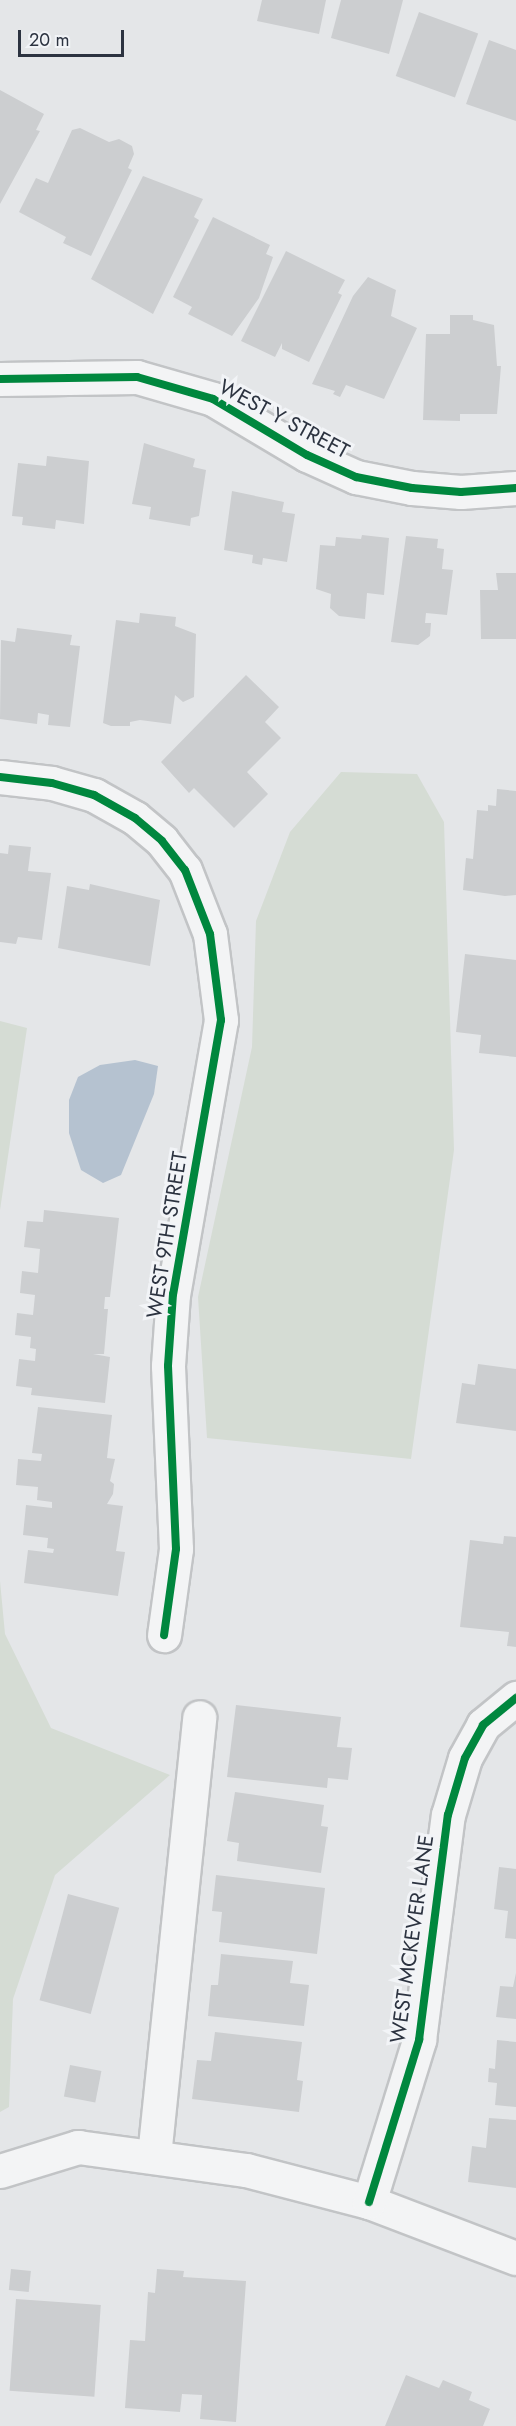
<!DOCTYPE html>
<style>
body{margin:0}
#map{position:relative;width:516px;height:2426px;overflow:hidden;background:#e4e6e8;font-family:Jost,sans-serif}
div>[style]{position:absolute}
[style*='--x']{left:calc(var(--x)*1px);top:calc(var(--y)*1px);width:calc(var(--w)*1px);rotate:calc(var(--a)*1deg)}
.green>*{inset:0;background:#d5dcd4}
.water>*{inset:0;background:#b5c2d0}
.building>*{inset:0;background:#ccced0;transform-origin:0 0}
.roads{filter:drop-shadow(2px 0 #c2c4c6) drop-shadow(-2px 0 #c2c4c6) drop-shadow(0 2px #c2c4c6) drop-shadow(0 -2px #c2c4c6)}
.minor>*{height:33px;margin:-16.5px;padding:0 16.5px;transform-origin:16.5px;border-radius:16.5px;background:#f3f4f5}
.cycleway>*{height:8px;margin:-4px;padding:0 4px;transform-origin:4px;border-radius:4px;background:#00873e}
span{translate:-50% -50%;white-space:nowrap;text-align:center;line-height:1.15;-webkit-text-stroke:6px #f2f4f7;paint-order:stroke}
.street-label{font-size:21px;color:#2c3340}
.scale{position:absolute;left:18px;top:30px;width:106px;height:27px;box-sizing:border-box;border:3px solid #2c3340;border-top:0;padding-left:8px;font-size:18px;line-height:21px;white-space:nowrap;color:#2c3340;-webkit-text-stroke:4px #f2f4f7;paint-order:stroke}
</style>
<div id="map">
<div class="green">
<div style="clip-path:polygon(341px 772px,417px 774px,444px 822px,454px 1150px,411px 1459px,207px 1438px,198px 1297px,252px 1047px,256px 921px,290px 832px)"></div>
<div style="clip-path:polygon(0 1021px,27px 1028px,0 1210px)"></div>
<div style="clip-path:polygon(0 1581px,5px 1634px,51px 1728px,170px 1775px,55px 1875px,13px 1999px,9px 2107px,0 2112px)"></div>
</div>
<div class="water">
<div style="clip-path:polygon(135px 1060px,158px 1066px,154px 1094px,121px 1175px,103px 1183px,81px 1170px,69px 1133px,69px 1100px,78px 1077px,100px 1065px)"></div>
</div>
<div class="building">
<div style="clip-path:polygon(262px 0,326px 0,319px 34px,257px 21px)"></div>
<div style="clip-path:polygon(341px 0,403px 0,389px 54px,331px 38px)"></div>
<div style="left:419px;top:12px;width:63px;height:68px;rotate:20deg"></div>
<div style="clip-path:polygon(489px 40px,516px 50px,516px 121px,466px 104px)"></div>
<div style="clip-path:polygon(0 90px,44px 114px,36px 130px,40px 131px,0 204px)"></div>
<div style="clip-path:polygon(80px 128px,109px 142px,119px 139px,132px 146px,134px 154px,128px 168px,132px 170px,91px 256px,63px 243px,66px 237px,19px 212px,36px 178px,48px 183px,72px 130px)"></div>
<div style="clip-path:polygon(143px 176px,203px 199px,194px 217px,199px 220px,153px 314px,91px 279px)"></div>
<div style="clip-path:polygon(213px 217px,270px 245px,266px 254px,273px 257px,259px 298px,232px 336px,188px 314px,192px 307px,173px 297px)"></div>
<div style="clip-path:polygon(286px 251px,345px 280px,338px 293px,342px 295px,309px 362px,282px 349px,282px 343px,275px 357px,241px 341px)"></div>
<div style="clip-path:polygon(368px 277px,396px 290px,391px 316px,417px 328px,384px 399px,346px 385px,340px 397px,333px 394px,335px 391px,312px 384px,353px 296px)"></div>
<div style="clip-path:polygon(450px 315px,473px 315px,473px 320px,494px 325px,497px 366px,501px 366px,497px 414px,460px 414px,460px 421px,423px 420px,426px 334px,450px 334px)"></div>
<div style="clip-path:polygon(144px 443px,195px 459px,193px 467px,206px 470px,199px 516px,191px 518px,190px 526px,149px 519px,151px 507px,132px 504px)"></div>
<div style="clip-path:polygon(47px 456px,89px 461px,84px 524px,56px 520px,55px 529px,22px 525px,23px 517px,12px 516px,18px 463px,46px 466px)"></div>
<div style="clip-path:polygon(232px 491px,284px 502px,282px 512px,295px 514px,287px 562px,263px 558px,262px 565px,252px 563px,253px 555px,224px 550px)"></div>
<div style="clip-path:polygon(362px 535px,389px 538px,384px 595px,367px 593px,365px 619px,339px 616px,330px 608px,331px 594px,316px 589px,320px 545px,335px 546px,336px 537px,361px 539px)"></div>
<div style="clip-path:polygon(406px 536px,438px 539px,437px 548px,444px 549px,442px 569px,453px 570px,447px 615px,426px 613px,425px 623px,431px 623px,430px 636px,418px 645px,391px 642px)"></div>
<div style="clip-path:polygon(496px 573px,516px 573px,516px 639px,481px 639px,480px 590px,498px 590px)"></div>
<div style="clip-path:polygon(140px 613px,176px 617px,175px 626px,196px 634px,194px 697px,183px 702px,175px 695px,171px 724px,140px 720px,130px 722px,130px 726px,111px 726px,103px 723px,116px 620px,139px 623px)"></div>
<div style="clip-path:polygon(17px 628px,72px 635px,70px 645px,80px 646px,70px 727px,48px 725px,49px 715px,38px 713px,37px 724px,0 719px,1px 640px,15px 642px)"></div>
<div style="clip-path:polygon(246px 675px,279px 707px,265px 722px,281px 738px,247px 772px,268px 794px,234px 828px,194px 788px,189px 793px,161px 762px)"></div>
<div style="clip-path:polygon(497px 789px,516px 791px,516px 895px,505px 896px,463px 890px,466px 858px,473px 859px,477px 810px,488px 811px,488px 805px,496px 806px)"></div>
<div style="clip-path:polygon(9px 845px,31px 847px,28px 871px,51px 873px,42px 940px,18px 937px,16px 944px,0 942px,0 853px,8px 854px)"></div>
<div style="clip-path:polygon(90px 884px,160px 900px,150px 966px,58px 948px,67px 886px,89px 890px)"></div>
<div style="clip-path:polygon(465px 954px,516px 960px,516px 1057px,479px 1053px,481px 1035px,456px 1032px)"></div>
<div style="clip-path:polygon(44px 1210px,119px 1218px,110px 1297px,105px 1297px,104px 1309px,108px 1309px,104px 1354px,93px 1354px,110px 1357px,105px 1403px,31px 1395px,32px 1388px,16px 1386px,19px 1359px,35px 1361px,36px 1349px,30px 1348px,31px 1337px,15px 1335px,17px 1313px,33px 1315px,35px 1295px,20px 1293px,22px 1271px,38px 1273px,40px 1249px,24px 1247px,27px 1221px,43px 1222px)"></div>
<div style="clip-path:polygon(478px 1364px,516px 1369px,516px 1431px,456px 1423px,462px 1383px,475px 1385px)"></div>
<div style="clip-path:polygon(38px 1407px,112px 1415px,107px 1458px,115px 1459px,110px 1481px,114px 1484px,113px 1494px,107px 1504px,123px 1506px,116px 1551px,125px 1552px,118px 1596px,24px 1583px,28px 1550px,53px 1553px,54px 1549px,47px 1548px,48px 1538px,23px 1535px,26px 1505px,52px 1508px,52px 1502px,37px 1500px,38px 1487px,16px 1485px,18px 1459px,41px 1461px,42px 1454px,32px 1453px)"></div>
<div style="clip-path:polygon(504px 1536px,516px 1537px,516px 1647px,507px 1646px,509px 1632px,460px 1627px,470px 1540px,503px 1544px)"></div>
<div style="clip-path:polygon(236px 1705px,341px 1717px,337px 1747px,352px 1748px,348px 1780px,328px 1778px,327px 1788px,227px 1777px)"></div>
<div style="clip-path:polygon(235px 1792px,324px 1805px,321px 1826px,328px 1827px,321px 1873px,237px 1861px,239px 1843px,227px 1841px)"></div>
<div style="clip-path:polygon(499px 1867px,516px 1869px,516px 1939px,505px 1938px,508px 1911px,494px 1909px)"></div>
<div style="clip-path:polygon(216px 1875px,325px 1888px,317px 1954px,219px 1942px,222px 1912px,212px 1911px)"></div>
<div style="left:68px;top:1894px;width:53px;height:110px;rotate:15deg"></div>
<div style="clip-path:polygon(221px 1954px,293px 1961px,290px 1983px,309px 1985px,304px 2026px,208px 2016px,211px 1985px,218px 1985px)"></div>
<div style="clip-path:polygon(516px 1973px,516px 2019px,496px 2017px,500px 1986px,513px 1987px)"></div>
<div style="clip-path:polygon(215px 2032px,302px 2042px,297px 2080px,303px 2081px,299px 2112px,192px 2099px,197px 2060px,211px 2061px)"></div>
<div style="clip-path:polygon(497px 2040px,516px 2042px,516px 2107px,495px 2105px,497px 2083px,488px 2082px,489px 2068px,495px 2069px)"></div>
<div style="left:70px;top:2065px;width:32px;height:32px;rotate:11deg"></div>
<div style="clip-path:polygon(489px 2118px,516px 2120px,516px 2188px,468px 2182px,472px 2146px,486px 2148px)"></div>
<div style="left:11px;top:2269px;width:20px;height:21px;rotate:6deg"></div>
<div style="clip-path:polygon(157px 2269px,184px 2271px,183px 2277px,246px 2281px,236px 2422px,200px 2419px,202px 2395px,182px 2394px,180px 2412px,125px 2408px,130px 2340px,145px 2341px,148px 2292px,155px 2293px)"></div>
<div style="left:16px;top:2299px;width:85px;height:92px;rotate:4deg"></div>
<div style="clip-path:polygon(406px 2375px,439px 2388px,443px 2380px,472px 2392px,469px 2400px,490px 2409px,483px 2426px,385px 2426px)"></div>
</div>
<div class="roads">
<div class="minor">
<div style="--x:0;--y:379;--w:137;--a:-0.8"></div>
<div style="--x:137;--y:377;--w:79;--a:16.1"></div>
<div style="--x:213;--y:399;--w:109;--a:30.8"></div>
<div style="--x:307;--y:455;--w:54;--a:24.2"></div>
<div style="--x:356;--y:477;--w:57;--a:11.1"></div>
<div style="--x:412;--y:488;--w:49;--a:4.7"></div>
<div style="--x:461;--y:492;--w:55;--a:-4.2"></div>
<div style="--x:0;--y:777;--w:52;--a:6.6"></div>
<div style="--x:52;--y:783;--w:44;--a:15.9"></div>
<div style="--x:94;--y:795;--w:47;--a:29.3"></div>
<div style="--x:135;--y:818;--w:35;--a:40"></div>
<div style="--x:162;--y:841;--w:37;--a:52"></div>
<div style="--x:185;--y:870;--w:69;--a:68.7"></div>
<div style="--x:210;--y:934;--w:87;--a:82.7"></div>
<div style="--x:221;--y:1020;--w:278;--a:99.9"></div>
<div style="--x:173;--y:1294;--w:72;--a:94"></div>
<div style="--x:168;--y:1366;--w:183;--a:87.5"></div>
<div style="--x:176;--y:1549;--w:87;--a:97.9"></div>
<div style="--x:154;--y:2156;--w:441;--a:-84.1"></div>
<div style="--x:0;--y:2171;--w:82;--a:-17.1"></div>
<div style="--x:78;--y:2147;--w:170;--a:7.8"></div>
<div style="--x:246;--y:2170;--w:127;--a:14.6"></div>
<div style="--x:369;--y:2202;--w:157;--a:20.9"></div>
<div style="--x:369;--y:2202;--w:170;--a:-72.8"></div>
<div style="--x:419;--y:2040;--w:227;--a:-82.7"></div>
<div style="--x:448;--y:1815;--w:59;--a:-73.4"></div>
<div style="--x:465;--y:1758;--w:38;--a:-61"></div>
<div style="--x:483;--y:1725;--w:43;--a:-39.3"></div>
</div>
</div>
<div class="cycleway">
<div style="--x:0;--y:379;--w:137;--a:-0.8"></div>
<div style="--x:137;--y:377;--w:79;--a:16.1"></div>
<div style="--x:213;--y:399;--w:109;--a:30.8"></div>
<div style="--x:307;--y:455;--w:54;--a:24.2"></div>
<div style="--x:356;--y:477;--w:57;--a:11.1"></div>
<div style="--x:412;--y:488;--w:49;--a:4.7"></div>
<div style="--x:461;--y:492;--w:55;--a:-4.2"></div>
<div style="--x:0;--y:777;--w:52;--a:6.6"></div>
<div style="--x:52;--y:783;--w:44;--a:15.9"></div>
<div style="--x:94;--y:795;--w:47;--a:29.3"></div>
<div style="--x:135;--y:818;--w:35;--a:40"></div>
<div style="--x:162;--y:841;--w:37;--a:52"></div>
<div style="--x:185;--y:870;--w:69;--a:68.7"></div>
<div style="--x:210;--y:934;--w:87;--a:82.7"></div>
<div style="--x:221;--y:1020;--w:278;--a:99.9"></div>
<div style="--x:173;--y:1294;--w:72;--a:94"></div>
<div style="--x:168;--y:1366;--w:183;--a:87.5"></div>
<div style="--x:176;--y:1549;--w:87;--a:97.9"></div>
<div style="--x:369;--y:2202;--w:170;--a:-72.8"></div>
<div style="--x:419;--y:2040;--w:227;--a:-82.7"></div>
<div style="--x:448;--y:1815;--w:59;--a:-73.4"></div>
<div style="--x:465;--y:1758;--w:38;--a:-61"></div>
<div style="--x:483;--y:1725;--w:43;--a:-39.3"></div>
</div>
<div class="street-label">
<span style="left:284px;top:419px;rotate:28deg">WEST Y STREET</span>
<span style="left:167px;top:1235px;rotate:-81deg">WEST 9TH STREET</span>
<span style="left:412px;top:1939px;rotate:-82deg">WEST MCKEVER LANE</span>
</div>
<div class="scale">20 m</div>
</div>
